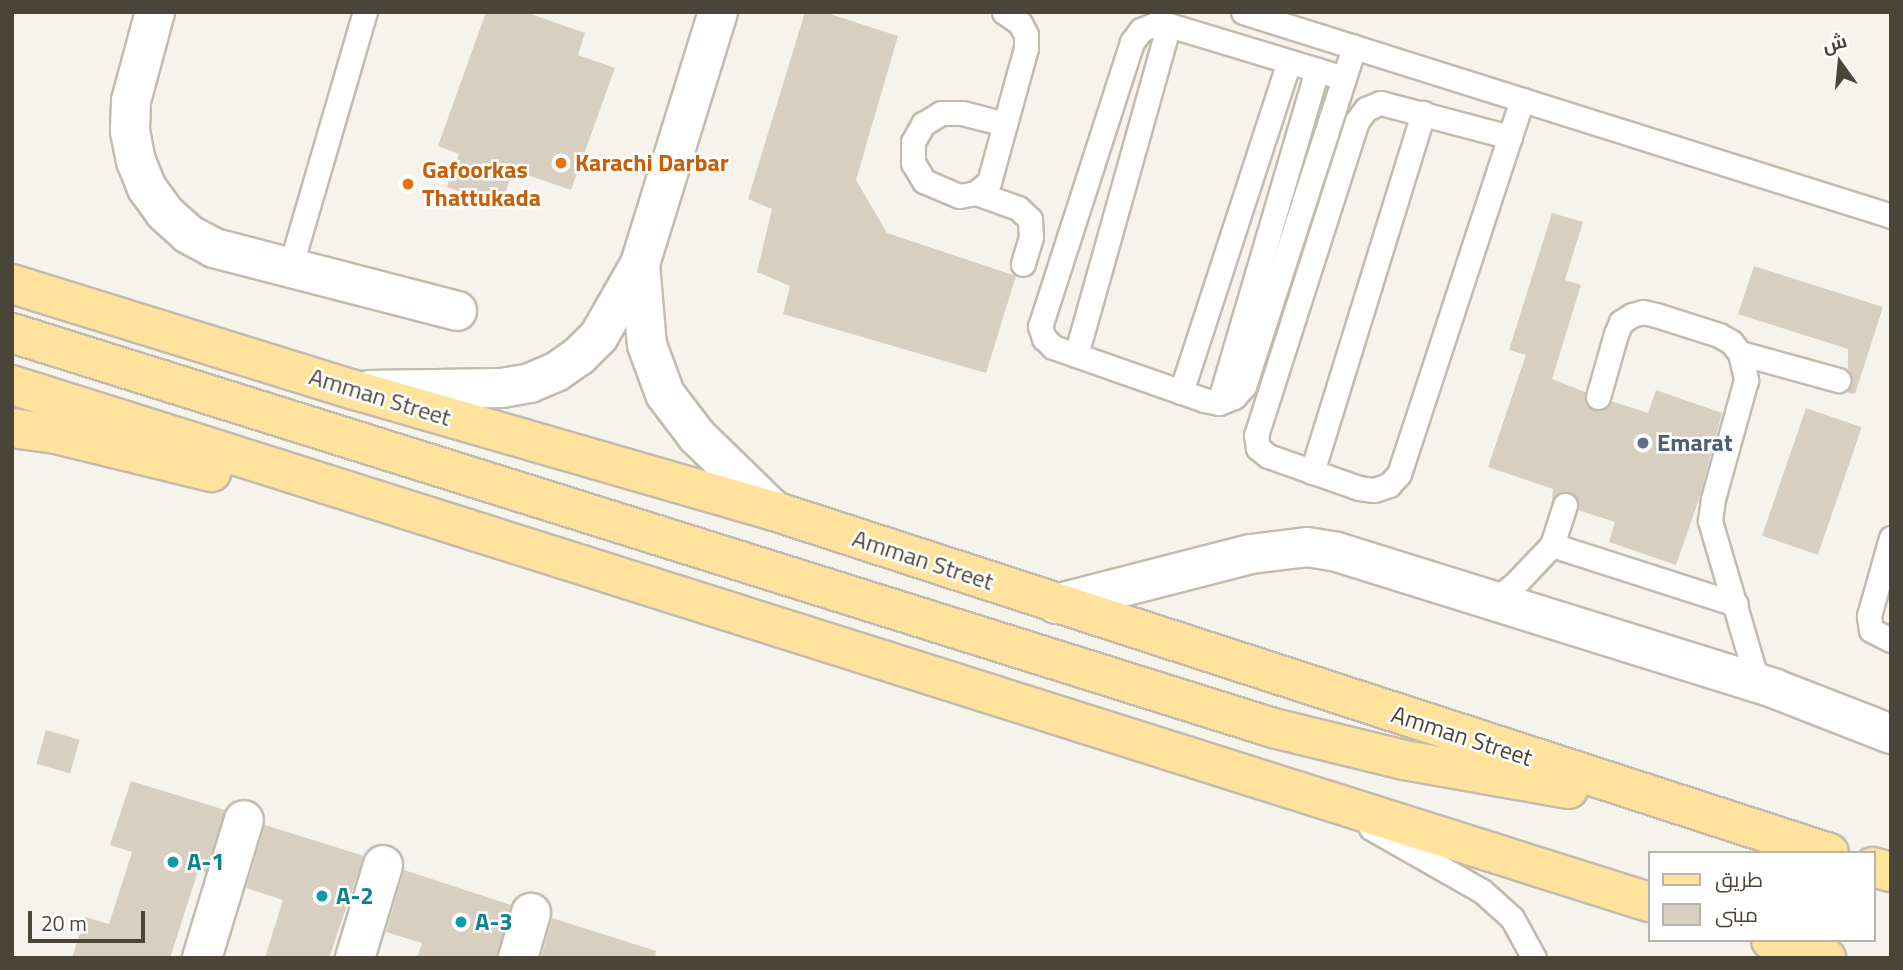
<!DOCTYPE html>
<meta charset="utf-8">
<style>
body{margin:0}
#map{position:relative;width:1903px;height:970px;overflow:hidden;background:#f6f3ec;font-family:"Titillium Web",Cairo,sans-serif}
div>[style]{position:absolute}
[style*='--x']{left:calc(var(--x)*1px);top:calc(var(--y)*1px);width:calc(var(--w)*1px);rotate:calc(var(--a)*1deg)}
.building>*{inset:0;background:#d8cfc1;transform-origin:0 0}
.roads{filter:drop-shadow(2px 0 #c2bbae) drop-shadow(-2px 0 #c2bbae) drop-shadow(0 2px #c2bbae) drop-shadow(0 -2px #c2bbae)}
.lane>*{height:23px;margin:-11.5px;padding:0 11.5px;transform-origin:11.5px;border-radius:11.5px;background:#fff}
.street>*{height:38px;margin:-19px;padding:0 19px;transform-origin:19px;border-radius:19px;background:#fff}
.primary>*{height:38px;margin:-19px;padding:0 19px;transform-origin:19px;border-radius:19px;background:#ffe39c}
.dots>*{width:19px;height:19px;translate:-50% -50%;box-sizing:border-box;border:4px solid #fff;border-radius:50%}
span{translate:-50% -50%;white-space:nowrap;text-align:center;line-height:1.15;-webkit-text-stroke:5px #fff;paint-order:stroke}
.food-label{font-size:24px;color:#c56008;font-weight:700}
.left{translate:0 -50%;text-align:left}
.street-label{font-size:24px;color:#4b4439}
.service-label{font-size:24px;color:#4e5e75;font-weight:700}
.culture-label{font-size:24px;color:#0d838f;font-weight:700}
.frame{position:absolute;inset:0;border:14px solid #4b4439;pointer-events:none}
.legend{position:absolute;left:1648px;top:851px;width:228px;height:91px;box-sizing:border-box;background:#fff;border:2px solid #b7b4b0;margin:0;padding:9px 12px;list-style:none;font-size:21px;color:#4b4439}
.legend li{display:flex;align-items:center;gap:14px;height:35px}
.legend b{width:35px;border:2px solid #b7b4b0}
.north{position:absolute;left:1805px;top:28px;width:70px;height:70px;-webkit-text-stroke:5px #fff;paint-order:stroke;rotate:345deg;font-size:19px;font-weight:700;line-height:28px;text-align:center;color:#4b4439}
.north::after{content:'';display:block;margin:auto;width:24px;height:32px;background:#4b4439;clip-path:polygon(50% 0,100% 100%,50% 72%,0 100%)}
.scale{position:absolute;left:28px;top:911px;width:117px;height:32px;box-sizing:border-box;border:4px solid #4b4439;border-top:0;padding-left:9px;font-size:21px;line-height:24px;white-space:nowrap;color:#4b4439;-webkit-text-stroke:5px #fff;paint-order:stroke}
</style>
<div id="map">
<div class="building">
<div style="clip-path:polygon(486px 12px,525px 12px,585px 33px,578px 55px,615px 68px,571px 190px,513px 170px,501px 206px,447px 187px,459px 154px,438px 146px)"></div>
<div style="clip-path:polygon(805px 12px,824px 12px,898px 36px,856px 180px,887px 233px,1016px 276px,986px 373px,783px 314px,790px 286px,757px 272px,772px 209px,748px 199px)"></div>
<div style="clip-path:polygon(1552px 213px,1583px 222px,1565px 280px,1581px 285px,1552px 379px,1585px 392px,1585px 401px,1595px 411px,1607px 407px,1611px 401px,1648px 413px,1656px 390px,1722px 413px,1699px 499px,1676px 565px,1609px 542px,1615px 522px,1578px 510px,1578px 501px,1570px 492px,1561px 492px,1552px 501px,1553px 489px,1488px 467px,1526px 355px,1509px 350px)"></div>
<div style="clip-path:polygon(1754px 266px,1883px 307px,1855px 394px,1848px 393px,1852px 377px,1848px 371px,1848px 349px,1738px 314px)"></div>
<div style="left:1806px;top:408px;width:59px;height:135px;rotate:19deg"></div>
<div style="left:46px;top:730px;width:35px;height:35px;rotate:16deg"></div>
<div style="clip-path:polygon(131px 781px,225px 810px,205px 873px,198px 871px,170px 958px,72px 958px,85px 917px,109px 924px,132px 852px,110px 845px)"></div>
<div style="clip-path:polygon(265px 825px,364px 856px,329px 958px,265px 958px,283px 900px,246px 888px)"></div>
<div style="clip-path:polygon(404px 870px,511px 905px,497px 958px,417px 958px,422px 943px,386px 932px)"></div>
<div style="clip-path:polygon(552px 918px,656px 951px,655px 958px,541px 958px)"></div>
</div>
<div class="roads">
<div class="lane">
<div style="--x:1004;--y:12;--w:19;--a:35"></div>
<div style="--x:1020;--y:23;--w:13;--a:63"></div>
<div style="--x:1026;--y:35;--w:13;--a:90"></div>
<div style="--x:1026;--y:48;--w:79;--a:105.4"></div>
<div style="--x:1005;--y:124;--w:60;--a:105.4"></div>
<div style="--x:989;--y:182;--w:17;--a:140"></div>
<div style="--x:976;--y:193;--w:17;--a:170"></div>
<div style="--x:959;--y:196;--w:38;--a:-157"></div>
<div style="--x:924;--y:181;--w:21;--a:-121"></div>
<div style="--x:913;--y:163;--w:21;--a:-90"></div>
<div style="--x:913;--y:142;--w:21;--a:-61"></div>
<div style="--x:923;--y:124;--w:21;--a:-31"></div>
<div style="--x:941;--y:113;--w:21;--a:0"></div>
<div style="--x:962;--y:113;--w:44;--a:14.3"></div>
<div style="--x:1243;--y:12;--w:679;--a:17.47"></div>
<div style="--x:1344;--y:78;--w:183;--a:-163.2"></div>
<div style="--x:1169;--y:25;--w:14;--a:-176"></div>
<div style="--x:1155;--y:24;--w:15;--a:157"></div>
<div style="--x:1141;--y:30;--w:15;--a:127"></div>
<div style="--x:1132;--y:42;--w:299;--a:107.9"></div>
<div style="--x:1040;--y:326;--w:13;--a:72"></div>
<div style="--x:1044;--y:338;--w:13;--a:45"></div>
<div style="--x:1053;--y:347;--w:160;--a:19.3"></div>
<div style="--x:1204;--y:400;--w:15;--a:11"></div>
<div style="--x:1219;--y:403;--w:16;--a:-22"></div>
<div style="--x:1234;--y:397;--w:15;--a:-48"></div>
<div style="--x:1244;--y:386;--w:324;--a:-72"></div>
<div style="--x:1344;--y:78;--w:33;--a:-72"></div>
<div style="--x:1510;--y:137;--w:134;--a:-165.3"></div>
<div style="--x:1380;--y:103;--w:15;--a:157"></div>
<div style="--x:1366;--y:109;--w:15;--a:127"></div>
<div style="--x:1357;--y:121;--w:330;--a:107.8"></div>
<div style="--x:1256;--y:435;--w:13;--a:81"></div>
<div style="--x:1258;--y:448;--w:13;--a:39"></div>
<div style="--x:1268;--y:456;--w:96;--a:19.4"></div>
<div style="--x:1359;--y:488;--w:15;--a:8"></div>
<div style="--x:1374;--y:490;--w:16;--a:-18"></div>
<div style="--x:1389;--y:485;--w:15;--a:-48"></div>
<div style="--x:1399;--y:474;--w:394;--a:-71.8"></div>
<div style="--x:976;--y:193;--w:45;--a:19.7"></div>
<div style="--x:1018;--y:208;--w:16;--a:43"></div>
<div style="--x:1030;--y:219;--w:18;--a:87"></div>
<div style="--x:1031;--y:237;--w:28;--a:107"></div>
<div style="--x:290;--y:268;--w:267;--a:-73.7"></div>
<div style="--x:1740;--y:353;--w:102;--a:15.4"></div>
<div style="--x:1076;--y:355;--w:343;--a:-74.3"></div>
<div style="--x:1181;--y:392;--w:347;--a:-71.9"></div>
<div style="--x:1598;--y:397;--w:66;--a:-74.1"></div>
<div style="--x:1616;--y:334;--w:13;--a:-67"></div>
<div style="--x:1621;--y:322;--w:13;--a:-32"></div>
<div style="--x:1632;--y:315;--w:11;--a:-15"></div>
<div style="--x:1643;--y:312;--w:13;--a:13"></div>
<div style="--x:1656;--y:315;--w:66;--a:17.6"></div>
<div style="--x:1719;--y:335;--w:14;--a:30"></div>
<div style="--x:1731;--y:342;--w:14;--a:51"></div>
<div style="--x:1740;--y:353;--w:28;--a:77"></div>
<div style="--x:1746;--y:380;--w:123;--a:105.5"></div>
<div style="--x:1713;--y:499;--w:22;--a:98"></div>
<div style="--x:1710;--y:521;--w:170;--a:73.6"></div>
<div style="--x:1219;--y:403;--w:347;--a:-73.6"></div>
<div style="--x:1312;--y:472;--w:376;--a:-72.8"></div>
<div style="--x:1891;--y:538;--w:81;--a:105.8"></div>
<div style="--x:1869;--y:616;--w:14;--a:82"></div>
<div style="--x:1871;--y:630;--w:22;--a:27"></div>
<div style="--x:1552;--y:545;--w:193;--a:17.8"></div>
<div style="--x:1492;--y:602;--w:29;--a:-38"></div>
<div style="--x:1515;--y:584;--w:54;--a:-46.5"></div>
<div style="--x:1552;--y:545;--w:42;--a:-72"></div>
<div style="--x:1371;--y:828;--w:128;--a:29.6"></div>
<div style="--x:1482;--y:891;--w:40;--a:42"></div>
<div style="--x:1512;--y:918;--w:46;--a:61.2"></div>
</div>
<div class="street">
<div style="--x:155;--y:12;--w:92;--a:105.1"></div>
<div style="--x:131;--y:101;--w:30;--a:92"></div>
<div style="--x:130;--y:131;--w:31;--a:79"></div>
<div style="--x:136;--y:161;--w:29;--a:68"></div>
<div style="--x:147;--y:188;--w:31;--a:54"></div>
<div style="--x:165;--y:213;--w:31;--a:42"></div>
<div style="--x:188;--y:234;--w:30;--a:28"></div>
<div style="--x:214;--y:248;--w:251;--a:14.5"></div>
<div style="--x:640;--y:264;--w:81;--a:85.1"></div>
<div style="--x:647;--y:345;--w:52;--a:69.8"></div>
<div style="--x:665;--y:394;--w:53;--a:52.7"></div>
<div style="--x:697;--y:436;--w:107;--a:44.2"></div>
<div style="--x:369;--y:390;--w:133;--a:-0.9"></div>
<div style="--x:502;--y:388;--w:28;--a:-10"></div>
<div style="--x:530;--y:383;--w:28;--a:-23"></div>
<div style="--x:556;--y:372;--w:28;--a:-35"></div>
<div style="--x:579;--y:356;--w:28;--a:-45"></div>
<div style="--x:599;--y:336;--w:83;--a:-60.3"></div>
<div style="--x:640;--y:264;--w:264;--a:-72.8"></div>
<div style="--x:1056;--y:604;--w:201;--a:-14.4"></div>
<div style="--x:1251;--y:554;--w:56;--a:-7.1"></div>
<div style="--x:1307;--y:547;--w:30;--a:9"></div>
<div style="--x:1337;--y:552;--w:457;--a:17.3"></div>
<div style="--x:1773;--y:688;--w:127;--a:21.3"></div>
<div style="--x:202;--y:958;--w:144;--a:-73.1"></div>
<div style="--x:355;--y:958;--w:97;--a:-73.2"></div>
<div style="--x:518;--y:958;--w:47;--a:-73.9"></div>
</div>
<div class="primary">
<div style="--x:12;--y:284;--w:359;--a:17.2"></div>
<div style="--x:355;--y:390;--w:436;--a:16.1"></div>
<div style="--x:774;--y:511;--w:1109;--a:17.96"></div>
<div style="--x:12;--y:333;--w:1321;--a:17.39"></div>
<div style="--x:1273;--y:728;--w:135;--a:13.7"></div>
<div style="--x:1404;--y:760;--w:167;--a:10"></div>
<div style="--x:12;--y:385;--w:1717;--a:17.53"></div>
<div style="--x:12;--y:428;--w:44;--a:7.8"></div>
<div style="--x:56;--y:434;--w:160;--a:13.8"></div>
<div style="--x:1873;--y:867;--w:19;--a:16"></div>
<div style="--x:1771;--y:940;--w:58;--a:18.1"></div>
</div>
</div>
<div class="dots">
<div style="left:561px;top:163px;background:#e8710a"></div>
<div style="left:408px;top:184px;background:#e8710a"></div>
<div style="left:1643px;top:443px;background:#5c6f8a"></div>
<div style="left:173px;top:862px;background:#0f9aa8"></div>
<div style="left:322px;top:896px;background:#0f9aa8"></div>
<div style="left:461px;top:922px;background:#0f9aa8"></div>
</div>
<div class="food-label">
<span class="left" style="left:575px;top:163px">Karachi Darbar</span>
<span class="left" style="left:422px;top:184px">Gafoorkas<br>Thattukada</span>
</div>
<div class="street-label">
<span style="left:380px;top:397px;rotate:17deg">Amman Street</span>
<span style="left:923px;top:560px;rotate:18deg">Amman Street</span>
<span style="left:1462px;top:736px;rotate:18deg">Amman Street</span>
</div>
<div class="service-label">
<span class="left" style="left:1657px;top:443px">Emarat</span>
</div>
<div class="culture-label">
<span class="left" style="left:187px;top:862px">A-1</span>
<span class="left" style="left:336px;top:896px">A-2</span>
<span class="left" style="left:475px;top:922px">A-3</span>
</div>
<div class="frame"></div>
<ul class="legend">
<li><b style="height:9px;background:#ffe39c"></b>طريق</li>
<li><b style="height:19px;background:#d8cfc1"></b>مبنى</li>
</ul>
<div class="north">ش</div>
<div class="scale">20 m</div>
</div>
